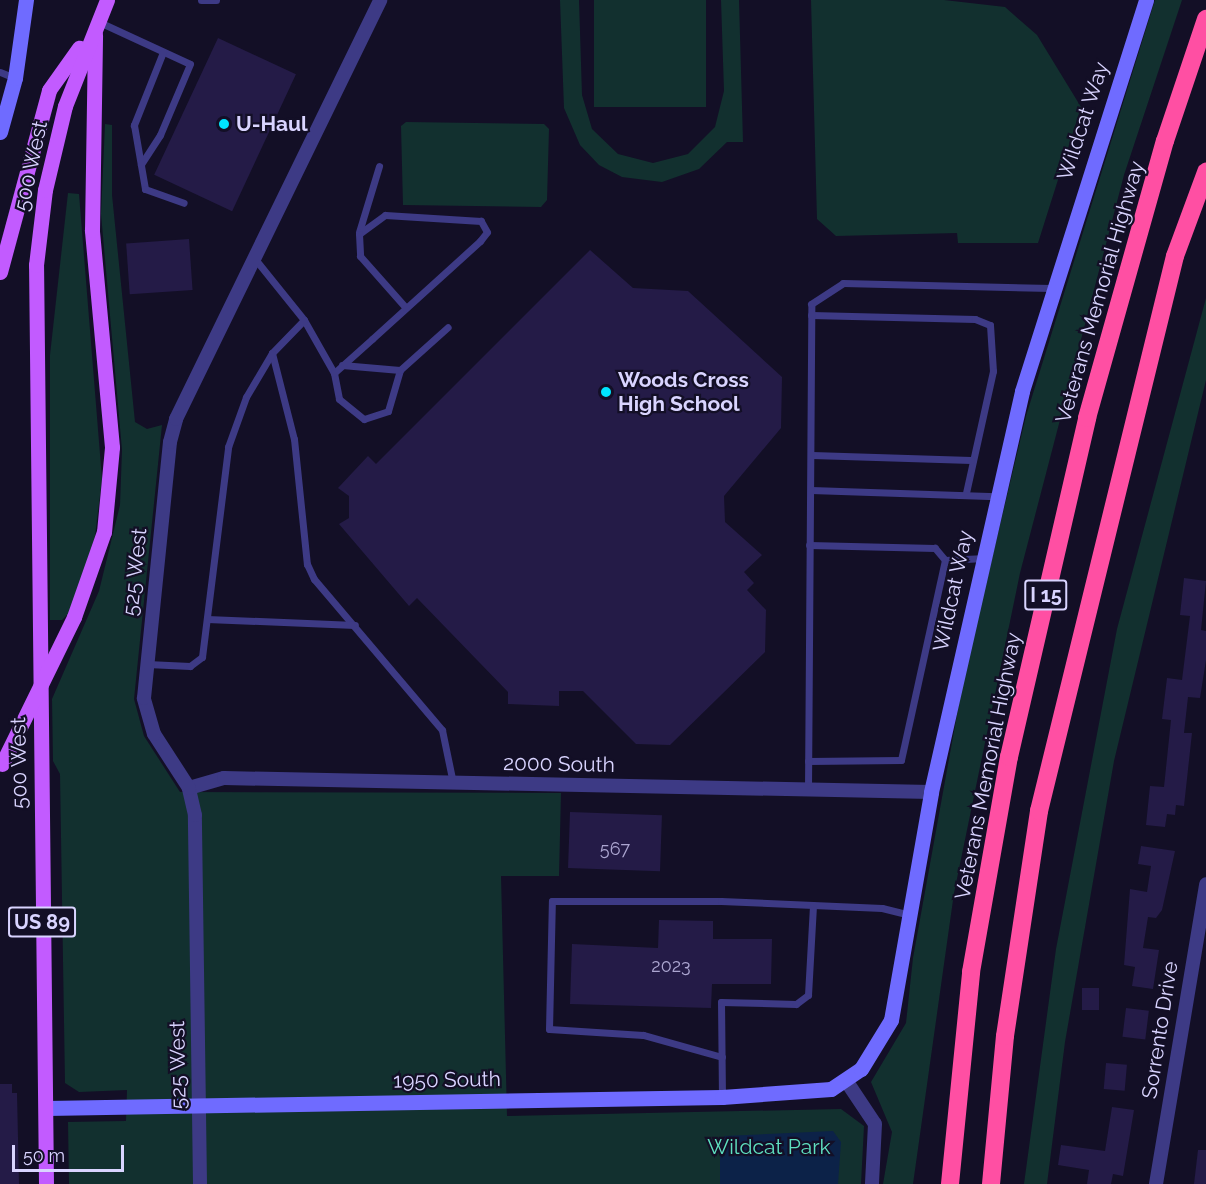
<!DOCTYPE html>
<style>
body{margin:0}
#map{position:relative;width:1206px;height:1184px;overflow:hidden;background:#130f26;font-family:Raleway,sans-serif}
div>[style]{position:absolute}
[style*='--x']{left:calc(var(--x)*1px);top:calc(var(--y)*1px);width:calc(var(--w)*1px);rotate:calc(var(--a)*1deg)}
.green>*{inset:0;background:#12302f;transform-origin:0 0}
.water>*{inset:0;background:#0c2248}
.building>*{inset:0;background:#241b47;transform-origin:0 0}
.lane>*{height:7px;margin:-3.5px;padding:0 3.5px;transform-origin:3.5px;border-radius:3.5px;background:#3d3a85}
.street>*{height:14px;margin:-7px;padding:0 7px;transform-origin:7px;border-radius:7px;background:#3d3a85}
.secondary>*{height:15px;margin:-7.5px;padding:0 7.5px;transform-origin:7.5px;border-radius:7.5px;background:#6f6bff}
.primary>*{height:15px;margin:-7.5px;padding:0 7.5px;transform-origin:7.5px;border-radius:7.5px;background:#c25bff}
.highway>*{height:18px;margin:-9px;padding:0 9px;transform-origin:9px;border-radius:9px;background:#ff4fa3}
.primary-bridge>*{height:15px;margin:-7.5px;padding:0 7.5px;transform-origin:7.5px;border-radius:7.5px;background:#c25bff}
.dots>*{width:16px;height:16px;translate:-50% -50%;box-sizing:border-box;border:3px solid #130f26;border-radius:50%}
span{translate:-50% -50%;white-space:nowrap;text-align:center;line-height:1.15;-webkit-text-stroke:4.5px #130f26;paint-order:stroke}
.number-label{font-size:18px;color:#aca6d1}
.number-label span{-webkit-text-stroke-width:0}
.shield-label span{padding:2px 4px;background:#130f26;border:2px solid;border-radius:4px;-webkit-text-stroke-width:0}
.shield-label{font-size:20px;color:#d9d4ff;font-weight:700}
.street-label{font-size:21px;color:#d9d4ff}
.poi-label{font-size:21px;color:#d9d4ff;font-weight:700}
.left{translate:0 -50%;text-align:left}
.park-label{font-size:21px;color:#5fe0c0}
.scale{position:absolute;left:12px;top:1145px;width:112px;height:27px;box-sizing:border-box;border:3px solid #d9d4ff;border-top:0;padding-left:8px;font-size:18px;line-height:21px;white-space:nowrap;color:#d9d4ff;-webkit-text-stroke:4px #130f26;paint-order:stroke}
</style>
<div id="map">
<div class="green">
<div style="clip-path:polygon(560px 0,579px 0,582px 95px,592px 129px,618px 154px,653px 163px,688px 154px,715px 127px,724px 91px,721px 0,739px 0,743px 142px,727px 142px,699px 169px,662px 182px,622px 177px,599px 165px,580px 145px,564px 108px)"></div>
<div style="left:594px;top:0;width:112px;height:107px"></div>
<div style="clip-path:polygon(811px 0,944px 0,1005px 7px,1037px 35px,1081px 107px,1038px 243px,958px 243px,957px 233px,836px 236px,817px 219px)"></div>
<div style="clip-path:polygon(1155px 0,1182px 0,1124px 175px,1020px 573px,954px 893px,913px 1184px,883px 1184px,892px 1132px,871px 1082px,906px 1023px,913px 958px,964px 676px,1026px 416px)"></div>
<div style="clip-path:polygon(406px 122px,544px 124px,549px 129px,547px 200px,541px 207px,403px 205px,401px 126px)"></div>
<div style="clip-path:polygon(105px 124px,112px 125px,112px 195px,135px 422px,147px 429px,162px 425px,134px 699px,144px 736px,180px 792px,561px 793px,559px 876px,501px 876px,507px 1116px,841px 1109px,864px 1126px,861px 1184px,69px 1184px,68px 1122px,126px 1121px,127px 1090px,79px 1092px,65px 1083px,60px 774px,53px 761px,52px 699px,99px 591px,120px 505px,122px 450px,101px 214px)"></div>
<div style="clip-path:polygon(68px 193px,79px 194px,102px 479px,95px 536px,71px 611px,62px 620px,50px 620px,50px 355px)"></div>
<div style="clip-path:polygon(1206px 298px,1206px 380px,1114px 761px,1065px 1042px,1047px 1184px,1024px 1184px,1056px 949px,1117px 629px)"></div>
</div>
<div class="water">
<div style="clip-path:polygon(833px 1131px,841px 1142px,838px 1184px,720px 1184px,720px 1142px,725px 1136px)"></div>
</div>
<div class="building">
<div style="left:218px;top:38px;width:86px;height:151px;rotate:25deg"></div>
<div style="left:189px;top:239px;width:51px;height:63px;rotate:86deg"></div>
<div style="clip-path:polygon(590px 250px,633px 288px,688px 291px,782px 377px,781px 428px,724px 496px,725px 522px,762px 555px,744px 572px,754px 583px,747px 590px,766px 610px,765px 652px,670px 745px,636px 744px,583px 691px,559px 691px,559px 706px,508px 704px,508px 692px,417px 598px,409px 606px,339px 524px,349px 518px,349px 496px,338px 488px,368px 456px,376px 464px)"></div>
<div style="clip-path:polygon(1184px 578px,1206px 581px,1201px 630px,1206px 631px,1206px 660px,1200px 698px,1188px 697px,1184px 733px,1192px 733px,1184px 806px,1176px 805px,1175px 815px,1167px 814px,1165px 827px,1146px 825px,1150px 786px,1164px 787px,1171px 720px,1162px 719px,1167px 678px,1182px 680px,1190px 616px,1180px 615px)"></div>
<div style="left:570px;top:812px;width:92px;height:56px;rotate:2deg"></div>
<div style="clip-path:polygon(1141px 846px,1175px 851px,1162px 910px,1156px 918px,1148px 917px,1143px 948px,1159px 950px,1153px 989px,1132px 986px,1135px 967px,1124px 965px,1130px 889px,1147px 892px,1151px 866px,1138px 864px)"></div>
<div style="clip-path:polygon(659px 920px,713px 921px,713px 939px,772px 939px,771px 984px,712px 984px,711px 1008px,570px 1004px,572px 944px,658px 948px)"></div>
<div style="left:1082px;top:988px;width:17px;height:22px"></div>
<div style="left:1126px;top:1008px;width:23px;height:29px;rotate:7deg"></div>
<div style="left:1106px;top:1063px;width:21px;height:26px;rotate:5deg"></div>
<div style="clip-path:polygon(0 1084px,12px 1084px,12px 1093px,17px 1093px,19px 1184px,0 1184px)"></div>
<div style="clip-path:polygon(1112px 1107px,1134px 1110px,1123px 1176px,1113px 1174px,1111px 1184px,1087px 1184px,1089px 1170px,1058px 1165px,1061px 1145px,1105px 1151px)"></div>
<div style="clip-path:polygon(1198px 1150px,1206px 1150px,1206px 1184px,1194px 1184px)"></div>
</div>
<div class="lane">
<div style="--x:201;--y:0;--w:15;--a:0"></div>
<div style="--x:97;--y:21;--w:102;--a:24.8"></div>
<div style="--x:190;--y:64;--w:77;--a:112.9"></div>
<div style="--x:160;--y:135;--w:35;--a:123"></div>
<div style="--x:163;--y:52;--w:79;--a:111.7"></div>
<div style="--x:134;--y:125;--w:65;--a:80.2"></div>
<div style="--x:145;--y:189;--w:41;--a:19.7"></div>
<div style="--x:0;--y:72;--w:16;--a:22"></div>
<div style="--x:359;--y:232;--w:69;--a:-73.1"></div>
<div style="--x:255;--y:259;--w:78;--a:51.2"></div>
<div style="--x:304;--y:320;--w:61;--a:60.5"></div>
<div style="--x:334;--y:373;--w:26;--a:79"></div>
<div style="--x:339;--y:399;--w:32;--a:39"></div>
<div style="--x:364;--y:419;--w:25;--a:-18"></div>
<div style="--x:388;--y:411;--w:43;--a:-73.7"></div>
<div style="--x:400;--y:370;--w:64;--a:-41.9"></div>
<div style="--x:811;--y:315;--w:164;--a:1.4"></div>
<div style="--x:975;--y:319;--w:16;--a:22"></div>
<div style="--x:990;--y:325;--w:46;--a:86.3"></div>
<div style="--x:993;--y:371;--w:125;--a:102.5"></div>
<div style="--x:304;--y:320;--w:46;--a:134.1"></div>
<div style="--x:272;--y:353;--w:89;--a:75.7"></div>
<div style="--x:294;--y:439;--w:126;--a:84.1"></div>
<div style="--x:307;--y:564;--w:17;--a:65"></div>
<div style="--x:314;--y:579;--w:198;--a:49.7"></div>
<div style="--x:442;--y:730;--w:54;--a:78.3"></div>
<div style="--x:342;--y:365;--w:58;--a:4.9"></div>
<div style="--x:334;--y:373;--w:51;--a:-41.8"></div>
<div style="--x:372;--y:339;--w:146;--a:-42.2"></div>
<div style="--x:480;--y:241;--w:11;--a:-52"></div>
<div style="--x:487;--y:232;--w:13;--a:-119"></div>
<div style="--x:481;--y:221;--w:96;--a:-176.4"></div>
<div style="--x:385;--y:215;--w:32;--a:144"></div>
<div style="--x:359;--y:234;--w:22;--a:87"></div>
<div style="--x:360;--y:256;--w:69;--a:48.5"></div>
<div style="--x:812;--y:455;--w:159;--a:1.8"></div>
<div style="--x:811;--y:490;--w:185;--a:1.9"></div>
<div style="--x:945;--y:560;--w:35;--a:-3"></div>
<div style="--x:207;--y:619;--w:148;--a:2.3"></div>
<div style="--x:147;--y:664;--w:43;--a:2.7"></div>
<div style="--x:190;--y:666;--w:15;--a:-37"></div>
<div style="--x:202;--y:657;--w:212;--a:-82.9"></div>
<div style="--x:228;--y:447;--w:53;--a:-70.2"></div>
<div style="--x:246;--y:397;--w:51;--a:-59.4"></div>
<div style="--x:808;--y:761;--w:93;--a:-0.6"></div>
<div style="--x:901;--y:760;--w:205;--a:-77.6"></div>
<div style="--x:945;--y:560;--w:16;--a:-130"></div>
<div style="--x:935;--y:548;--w:126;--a:-178.6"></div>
<div style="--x:808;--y:789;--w:485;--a:-89.6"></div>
<div style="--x:811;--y:304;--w:38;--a:-33"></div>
<div style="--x:843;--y:283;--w:208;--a:1.4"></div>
<div style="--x:722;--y:1057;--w:82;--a:-164.4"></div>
<div style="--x:643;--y:1035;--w:94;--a:-176.3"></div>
<div style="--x:549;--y:1029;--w:128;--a:-88.7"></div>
<div style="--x:552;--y:901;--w:169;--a:0"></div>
<div style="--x:721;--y:901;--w:161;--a:2.5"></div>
<div style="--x:882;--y:908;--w:29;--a:14"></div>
<div style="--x:722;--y:1097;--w:95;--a:-90.6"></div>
<div style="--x:721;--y:1002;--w:75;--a:1.5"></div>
<div style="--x:796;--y:1004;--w:15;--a:-37"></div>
<div style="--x:808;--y:995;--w:90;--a:-86.8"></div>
</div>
<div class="street">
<div style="--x:189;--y:788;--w:36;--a:-16"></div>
<div style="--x:224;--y:778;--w:707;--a:1.13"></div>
<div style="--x:847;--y:1082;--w:50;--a:56.3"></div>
<div style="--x:875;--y:1124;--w:60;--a:92.9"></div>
<div style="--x:200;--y:1184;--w:369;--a:-90.8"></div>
<div style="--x:195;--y:815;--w:28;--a:-103"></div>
<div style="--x:189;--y:788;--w:64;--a:-122.9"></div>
<div style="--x:154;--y:734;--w:37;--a:-106"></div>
<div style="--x:144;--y:698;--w:257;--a:-84.2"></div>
<div style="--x:170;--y:442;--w:24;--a:-75"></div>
<div style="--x:176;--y:419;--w:466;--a:-64"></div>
<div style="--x:1156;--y:1184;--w:304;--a:-80.5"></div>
</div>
<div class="secondary">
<div style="--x:0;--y:132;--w:56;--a:-74.5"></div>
<div style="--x:15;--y:78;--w:79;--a:-82"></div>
<div style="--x:46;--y:1108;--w:676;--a:-0.93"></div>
<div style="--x:722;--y:1097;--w:109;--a:-4.2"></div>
<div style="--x:831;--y:1089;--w:36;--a:-34"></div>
<div style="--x:861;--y:1069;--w:57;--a:-58.5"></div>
<div style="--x:891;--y:1020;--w:231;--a:-80"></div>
<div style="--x:931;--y:792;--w:411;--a:-77.2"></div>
<div style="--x:1022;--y:391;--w:410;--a:-72.4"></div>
</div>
<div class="primary">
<div style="--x:0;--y:272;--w:188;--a:-74.9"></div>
<div style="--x:49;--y:90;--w:52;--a:-54.5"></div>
<div style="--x:74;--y:617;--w:90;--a:-70.6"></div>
<div style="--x:104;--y:532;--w:85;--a:-84.6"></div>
<div style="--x:112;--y:447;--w:218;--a:-95.3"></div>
<div style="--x:92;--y:230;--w:195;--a:-89.1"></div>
<div style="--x:46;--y:1184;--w:919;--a:-90.62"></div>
<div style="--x:36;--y:265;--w:76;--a:-83.2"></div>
<div style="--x:45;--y:190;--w:86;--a:-76.6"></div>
<div style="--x:65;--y:106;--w:114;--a:-68.4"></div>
</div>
<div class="highway">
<div style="--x:950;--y:1184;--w:213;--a:-84.3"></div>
<div style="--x:971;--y:972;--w:218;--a:-80"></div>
<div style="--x:1009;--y:757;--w:348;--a:-77"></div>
<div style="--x:1087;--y:418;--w:288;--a:-74.3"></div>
<div style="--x:1165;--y:141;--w:129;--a:-71.4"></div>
<div style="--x:991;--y:1184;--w:149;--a:-84.6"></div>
<div style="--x:1005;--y:1036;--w:228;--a:-81.4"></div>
<div style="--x:1039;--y:811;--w:571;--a:-76.23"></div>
<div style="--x:1175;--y:256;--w:90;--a:-69.7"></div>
</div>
<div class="primary-bridge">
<div style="--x:2;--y:764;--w:164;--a:-63.9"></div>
</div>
<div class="dots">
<div style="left:224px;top:124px;background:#00e5ff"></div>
<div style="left:606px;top:392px;background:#00e5ff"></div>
</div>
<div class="number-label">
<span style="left:615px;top:849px">567</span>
<span style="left:671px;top:966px">2023</span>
</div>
<div class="shield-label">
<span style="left:1046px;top:595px">I 15</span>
<span style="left:42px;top:922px">US 89</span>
</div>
<div class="street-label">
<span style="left:1083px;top:121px;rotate:-72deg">Wildcat Way</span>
<span style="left:31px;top:166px;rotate:-78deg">500 West</span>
<span style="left:1100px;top:292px;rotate:-74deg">Veterans Memorial Highway</span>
<span style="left:135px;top:572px;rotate:-84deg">525 West</span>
<span style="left:953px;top:591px;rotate:-78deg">Wildcat Way</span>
<span style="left:19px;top:763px;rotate:-91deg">500 West</span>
<span style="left:559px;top:764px;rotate:1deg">2000 South</span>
<span style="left:988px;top:766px;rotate:-79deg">Veterans Memorial Highway</span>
<span style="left:1160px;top:1030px;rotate:-81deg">Sorrento Drive</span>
<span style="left:178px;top:1065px;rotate:-91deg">525 West</span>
<span style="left:447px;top:1080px;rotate:-1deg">1950 South</span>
</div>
<div class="poi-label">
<span class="left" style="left:236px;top:124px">U-Haul</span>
<span class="left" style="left:618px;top:392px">Woods Cross<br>High School</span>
</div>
<div class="park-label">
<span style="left:769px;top:1147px">Wildcat Park</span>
</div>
<div class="scale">50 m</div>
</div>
